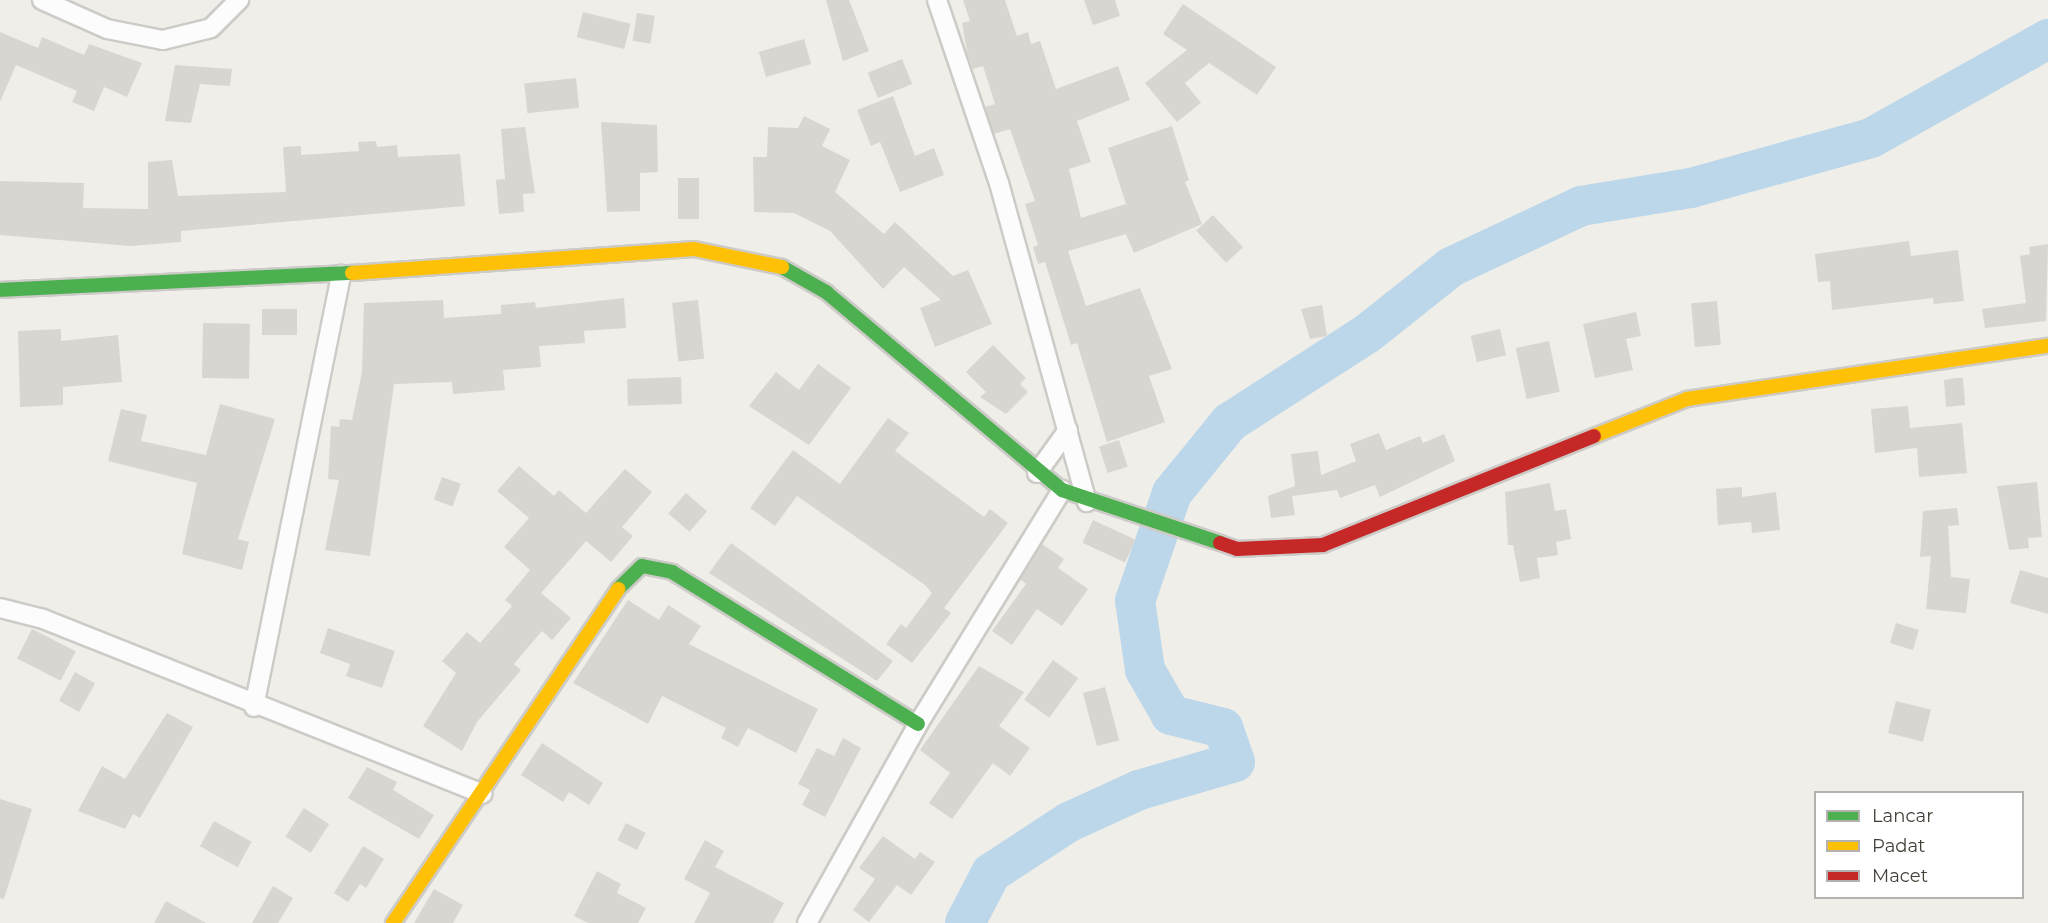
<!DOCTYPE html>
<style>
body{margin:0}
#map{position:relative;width:2048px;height:923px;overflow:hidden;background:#efeee9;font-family:Montserrat,sans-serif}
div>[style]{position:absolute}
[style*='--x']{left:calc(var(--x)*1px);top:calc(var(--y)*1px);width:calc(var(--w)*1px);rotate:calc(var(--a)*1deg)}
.river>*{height:40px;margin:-20px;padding:0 20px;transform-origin:20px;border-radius:20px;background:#bcd7ea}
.building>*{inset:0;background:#d9d6d1;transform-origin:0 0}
.roads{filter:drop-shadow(2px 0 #cdcbc7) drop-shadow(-2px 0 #cdcbc7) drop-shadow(0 2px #cdcbc7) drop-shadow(0 -2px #cdcbc7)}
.street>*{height:18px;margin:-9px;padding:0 9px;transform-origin:9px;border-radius:9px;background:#fdfcfc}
.fast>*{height:14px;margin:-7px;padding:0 7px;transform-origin:7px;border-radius:7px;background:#4caf50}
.slow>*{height:14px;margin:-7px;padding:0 7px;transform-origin:7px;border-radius:7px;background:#ffc107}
.jam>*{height:14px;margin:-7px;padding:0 7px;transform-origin:7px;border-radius:7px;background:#c62828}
span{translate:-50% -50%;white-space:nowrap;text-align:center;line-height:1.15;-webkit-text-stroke:4.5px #fff;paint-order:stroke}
.legend{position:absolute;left:1814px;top:791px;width:210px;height:108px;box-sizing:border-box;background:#fff;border:2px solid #b4b2af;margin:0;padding:8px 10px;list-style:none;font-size:18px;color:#443f36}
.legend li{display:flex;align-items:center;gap:12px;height:30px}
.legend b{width:30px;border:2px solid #b4b2af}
</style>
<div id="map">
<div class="river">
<div style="--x:965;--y:923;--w:56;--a:-62.5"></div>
<div style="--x:991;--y:873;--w:93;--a:-33.2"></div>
<div style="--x:1069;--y:822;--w:77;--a:-24.6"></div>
<div style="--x:1139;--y:790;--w:100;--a:-16.3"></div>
<div style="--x:1235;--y:762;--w:36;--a:-109"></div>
<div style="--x:1223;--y:728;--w:54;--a:-166"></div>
<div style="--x:1171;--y:715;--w:52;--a:-120"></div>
<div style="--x:1145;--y:670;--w:70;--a:-98.2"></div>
<div style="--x:1135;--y:601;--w:114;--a:-71.1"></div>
<div style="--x:1172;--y:493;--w:92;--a:-50.8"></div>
<div style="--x:1230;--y:422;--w:164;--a:-32.8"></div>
<div style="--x:1368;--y:333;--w:106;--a:-38.5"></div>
<div style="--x:1451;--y:267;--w:144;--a:-25.1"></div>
<div style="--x:1581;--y:206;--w:111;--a:-9.3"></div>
<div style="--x:1691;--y:188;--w:187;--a:-15.5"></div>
<div style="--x:1871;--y:138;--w:203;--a:-29.2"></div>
</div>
<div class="building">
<div style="clip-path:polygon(826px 0,849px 0,869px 51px,843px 61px)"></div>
<div style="clip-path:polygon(963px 0,1005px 0,1017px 36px,1028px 32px,1031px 44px,1040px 41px,1056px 89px,1118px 66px,1130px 100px,1077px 121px,1091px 162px,1069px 169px,1081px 218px,1126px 204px,1108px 148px,1172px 126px,1189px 180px,1185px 182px,1202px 224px,1134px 253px,1126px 234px,1068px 251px,1086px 306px,1140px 288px,1172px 369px,1149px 376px,1165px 422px,1107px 442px,1077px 343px,1071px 345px,1045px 262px,1038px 264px,1033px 247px,1038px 245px,1025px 204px,1035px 201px,1010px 129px,994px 134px,985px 107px,995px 104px,983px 66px,973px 69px,967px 52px,962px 23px,970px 21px)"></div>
<div style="clip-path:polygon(1084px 0,1115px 0,1120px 16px,1093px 25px)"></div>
<div style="clip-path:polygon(1183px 4px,1276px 67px,1257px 95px,1209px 63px,1185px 83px,1201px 103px,1177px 122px,1145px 83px,1187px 50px,1163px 34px)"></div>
<div style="left:583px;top:12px;width:49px;height:26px;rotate:14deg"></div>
<div style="left:637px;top:13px;width:18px;height:28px;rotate:9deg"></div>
<div style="clip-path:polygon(0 32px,38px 48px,42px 37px,84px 55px,89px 44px,142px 63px,127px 97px,104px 87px,94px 111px,72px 102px,77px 91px,16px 65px,0 102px)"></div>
<div style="left:804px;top:39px;width:26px;height:47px;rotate:74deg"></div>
<div style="left:902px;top:59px;width:27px;height:37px;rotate:68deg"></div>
<div style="clip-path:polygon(175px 65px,232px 69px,230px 86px,200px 84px,191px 123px,165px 121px)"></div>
<div style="left:576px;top:78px;width:30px;height:52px;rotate:84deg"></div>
<div style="clip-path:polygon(893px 96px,915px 156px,934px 148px,944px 175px,900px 192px,880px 142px,871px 146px,857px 110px)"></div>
<div style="clip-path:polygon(804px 116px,830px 129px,822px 146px,850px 160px,835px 192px,884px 234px,895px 222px,953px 276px,968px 270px,992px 324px,935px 347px,920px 308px,941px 300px,904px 267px,883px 289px,830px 231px,794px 213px,754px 212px,753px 157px,767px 157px,768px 127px,798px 128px)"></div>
<div style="clip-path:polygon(601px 122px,657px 125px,658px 172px,640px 173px,640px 211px,607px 212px)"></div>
<div style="clip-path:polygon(525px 127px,535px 193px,523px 194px,524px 212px,499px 214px,496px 180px,505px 179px,501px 129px)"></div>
<div style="clip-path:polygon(376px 141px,377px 147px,397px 145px,398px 157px,460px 154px,465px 206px,181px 231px,181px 242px,130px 246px,0 235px,0 181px,84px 183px,83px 208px,148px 209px,148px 162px,172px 160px,178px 196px,286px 192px,283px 147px,301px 146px,301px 155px,359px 151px,358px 142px)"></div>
<div style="left:678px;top:178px;width:21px;height:41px"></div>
<div style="left:1213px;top:215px;width:44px;height:23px;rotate:47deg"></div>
<div style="clip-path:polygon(1909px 241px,1911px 256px,1958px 250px,1964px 301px,1934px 304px,1933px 298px,1832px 310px,1830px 281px,1818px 282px,1815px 254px)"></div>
<div style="clip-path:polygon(2048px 244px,2046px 321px,1985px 328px,1982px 309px,2026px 303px,2020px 256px,2030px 254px,2029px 247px)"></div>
<div style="clip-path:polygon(624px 298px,626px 328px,584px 331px,585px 343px,539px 346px,541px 367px,503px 370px,505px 390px,453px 394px,452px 382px,394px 384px,370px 556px,325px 550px,339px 480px,328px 479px,331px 426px,339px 427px,340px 419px,352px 420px,362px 372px,364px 303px,443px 300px,444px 318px,501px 314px,501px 305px,535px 302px,536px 308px)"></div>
<div style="left:698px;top:300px;width:59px;height:26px;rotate:84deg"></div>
<div style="left:1717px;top:301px;width:44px;height:26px;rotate:85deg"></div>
<div style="clip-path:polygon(1322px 305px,1327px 336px,1310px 339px,1301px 309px)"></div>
<div style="left:262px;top:309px;width:35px;height:26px"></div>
<div style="clip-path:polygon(1636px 312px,1641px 336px,1626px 339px,1633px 370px,1595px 378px,1583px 324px)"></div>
<div style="left:203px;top:323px;width:47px;height:55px;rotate:1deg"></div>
<div style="clip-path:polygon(61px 329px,61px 341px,118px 335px,122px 382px,63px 387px,63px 405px,20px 407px,18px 331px)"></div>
<div style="left:1500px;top:329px;width:27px;height:30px;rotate:77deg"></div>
<div style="left:1549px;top:341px;width:52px;height:34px;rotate:78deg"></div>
<div style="clip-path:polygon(993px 345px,1026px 378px,1020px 384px,1028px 392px,1006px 414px,980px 397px,986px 392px,966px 372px)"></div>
<div style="clip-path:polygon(818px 364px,851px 388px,809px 445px,749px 406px,776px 372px,799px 390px)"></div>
<div style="left:681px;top:377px;width:27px;height:54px;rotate:88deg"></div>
<div style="clip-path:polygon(1956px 378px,1963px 378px,1965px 405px,1946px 407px,1944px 380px)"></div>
<div style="clip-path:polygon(220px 404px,275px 419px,238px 539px,249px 542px,242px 570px,182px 554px,197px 483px,108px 461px,121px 409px,147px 415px,141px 441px,206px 455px)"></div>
<div style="clip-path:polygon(1908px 406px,1910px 428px,1962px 423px,1967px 473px,1919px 477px,1917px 448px,1875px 453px,1871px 409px)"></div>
<div style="clip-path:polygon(888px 418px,909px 433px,895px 451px,984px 517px,990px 509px,1008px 523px,944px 608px,951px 613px,912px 663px,886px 644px,901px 624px,906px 628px,932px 593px,925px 585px,797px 496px,775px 526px,750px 508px,793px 450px,840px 484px)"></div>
<div style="clip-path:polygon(1379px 433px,1386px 450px,1420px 436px,1423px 443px,1444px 434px,1455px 461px,1380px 497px,1375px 485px,1340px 498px,1337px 490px,1292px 496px,1295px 515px,1271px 518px,1268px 496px,1295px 486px,1291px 454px,1318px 451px,1321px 475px,1356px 461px,1350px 444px)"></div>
<div style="left:1119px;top:440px;width:28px;height:21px;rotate:72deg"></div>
<div style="clip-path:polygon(519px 466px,554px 496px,559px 490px,586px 513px,625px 469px,652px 492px,622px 527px,633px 536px,611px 562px,586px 541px,541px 593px,571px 618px,552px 640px,542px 631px,514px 664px,521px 670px,477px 722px,462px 751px,423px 726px,456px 673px,442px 661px,467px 632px,480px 643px,512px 606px,505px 600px,530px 570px,504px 547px,529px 518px,497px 491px)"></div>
<div style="left:442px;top:477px;width:20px;height:24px;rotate:20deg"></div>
<div style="clip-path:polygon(2037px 482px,2042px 537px,2028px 538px,2029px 548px,2009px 550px,1997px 486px)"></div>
<div style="clip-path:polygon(1550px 483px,1555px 511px,1566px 509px,1571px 539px,1556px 542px,1558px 555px,1537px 558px,1540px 578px,1520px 582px,1513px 545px,1508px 545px,1505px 492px)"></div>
<div style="clip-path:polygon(1742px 487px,1742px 497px,1776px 492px,1780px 530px,1752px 533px,1751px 522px,1718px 525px,1716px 489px)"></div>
<div style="left:686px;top:493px;width:28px;height:27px;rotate:41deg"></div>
<div style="clip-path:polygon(1957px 508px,1959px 525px,1948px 526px,1951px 577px,1970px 579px,1966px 613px,1926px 609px,1931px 556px,1920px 557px,1923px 511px)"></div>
<div style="left:1093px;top:520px;width:47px;height:25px;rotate:25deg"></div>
<div style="clip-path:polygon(731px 543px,893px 661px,877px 681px,709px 573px)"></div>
<div style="clip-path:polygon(1042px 544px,1064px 559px,1058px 568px,1088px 589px,1062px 626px,1037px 609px,1012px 645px,992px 631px,1026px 584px,1020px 579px)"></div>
<div style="clip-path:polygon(2020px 570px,2048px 578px,2048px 614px,2010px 603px)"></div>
<div style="clip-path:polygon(628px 600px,659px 620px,668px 605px,701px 626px,689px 644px,818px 709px,796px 753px,748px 728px,738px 747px,721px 738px,726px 728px,662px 696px,648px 724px,573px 683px)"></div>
<div style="left:1896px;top:623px;width:24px;height:21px;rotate:17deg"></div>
<div style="clip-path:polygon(328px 628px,395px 651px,382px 688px,346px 676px,350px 664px,320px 653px)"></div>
<div style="left:32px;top:629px;width:49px;height:33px;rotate:27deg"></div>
<div style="left:1053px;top:660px;width:31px;height:49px;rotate:36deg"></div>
<div style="clip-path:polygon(979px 666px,1024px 692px,999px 726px,1030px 748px,1010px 776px,993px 763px,952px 819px,929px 803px,950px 773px,920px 750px)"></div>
<div style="left:75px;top:672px;width:23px;height:33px;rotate:29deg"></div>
<div style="left:1105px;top:687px;width:55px;height:23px;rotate:75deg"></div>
<div style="left:1896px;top:701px;width:36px;height:33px;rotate:14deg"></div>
<div style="clip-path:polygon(167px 713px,193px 727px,140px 818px,133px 814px,125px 829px,78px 811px,102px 766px,125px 779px)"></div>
<div style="clip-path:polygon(843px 738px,861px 748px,825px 817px,802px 805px,810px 790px,798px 784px,817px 748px,834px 756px)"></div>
<div style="clip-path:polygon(542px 743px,603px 783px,589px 805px,569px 792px,563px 802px,521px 775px)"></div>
<div style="clip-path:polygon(367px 767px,397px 782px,393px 790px,434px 815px,419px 839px,348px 798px)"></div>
<div style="clip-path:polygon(0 799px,32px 809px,4px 899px,0 898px)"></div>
<div style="left:304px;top:808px;width:30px;height:34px;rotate:33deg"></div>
<div style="left:214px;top:821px;width:43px;height:29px;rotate:29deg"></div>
<div style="left:626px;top:823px;width:22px;height:19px;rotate:27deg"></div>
<div style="clip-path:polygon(883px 836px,915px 859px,920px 852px,935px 862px,911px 895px,897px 885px,869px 922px,853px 910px,875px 879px,859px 868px)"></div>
<div style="clip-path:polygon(705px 840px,724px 851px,715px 867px,784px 903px,773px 923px,694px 923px,710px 893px,684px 879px)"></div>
<div style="clip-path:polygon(363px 846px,384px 859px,366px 888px,360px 884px,348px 902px,334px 893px)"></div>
<div style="clip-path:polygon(597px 871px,621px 884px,617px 893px,646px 908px,638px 923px,588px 923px,574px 916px)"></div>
<div style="clip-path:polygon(273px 886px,293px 898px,278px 923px,252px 923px)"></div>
<div style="clip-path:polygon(434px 889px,463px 905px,453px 923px,414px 923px)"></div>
<div style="clip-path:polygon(166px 901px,206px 923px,154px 923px)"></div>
</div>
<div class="roads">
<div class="street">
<div style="--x:42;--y:0;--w:71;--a:24"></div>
<div style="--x:107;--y:29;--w:57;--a:11.1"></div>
<div style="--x:163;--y:40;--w:49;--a:-14"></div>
<div style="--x:211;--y:28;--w:40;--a:-45"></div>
<div style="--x:937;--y:0;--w:193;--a:71.3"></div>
<div style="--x:999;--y:183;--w:331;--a:74.6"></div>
<div style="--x:1037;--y:473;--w:53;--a:-54.2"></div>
<div style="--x:0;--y:608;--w:44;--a:14.3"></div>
<div style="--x:43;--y:619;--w:473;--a:21.7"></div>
<div style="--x:254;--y:707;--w:441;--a:-78.6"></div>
<div style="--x:807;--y:923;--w:228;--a:-60.8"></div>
<div style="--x:918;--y:724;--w:275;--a:-58.4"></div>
</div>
<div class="fast">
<div style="--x:782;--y:267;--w:51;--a:29.6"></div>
<div style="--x:826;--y:292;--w:308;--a:40"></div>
<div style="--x:1062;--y:490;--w:167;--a:18.5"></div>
<div style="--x:0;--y:290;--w:352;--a:-2.8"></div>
<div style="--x:618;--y:589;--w:33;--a:-44"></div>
<div style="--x:642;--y:566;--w:31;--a:11"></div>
<div style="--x:672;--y:572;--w:289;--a:31.7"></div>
</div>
<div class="slow">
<div style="--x:352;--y:273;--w:343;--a:-4"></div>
<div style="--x:694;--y:249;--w:90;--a:11.6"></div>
<div style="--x:1594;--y:436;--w:100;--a:-21.7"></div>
<div style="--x:1687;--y:399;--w:365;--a:-8.4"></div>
<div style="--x:393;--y:923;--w:403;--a:-56"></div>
</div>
<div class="jam">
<div style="--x:1220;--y:543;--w:18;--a:19"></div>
<div style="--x:1237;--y:549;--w:86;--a:-2.7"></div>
<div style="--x:1323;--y:545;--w:292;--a:-21.9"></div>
</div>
</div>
<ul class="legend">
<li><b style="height:8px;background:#4caf50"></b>Lancar</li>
<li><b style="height:8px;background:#ffc107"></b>Padat</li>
<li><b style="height:8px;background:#c62828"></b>Macet</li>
</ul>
</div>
